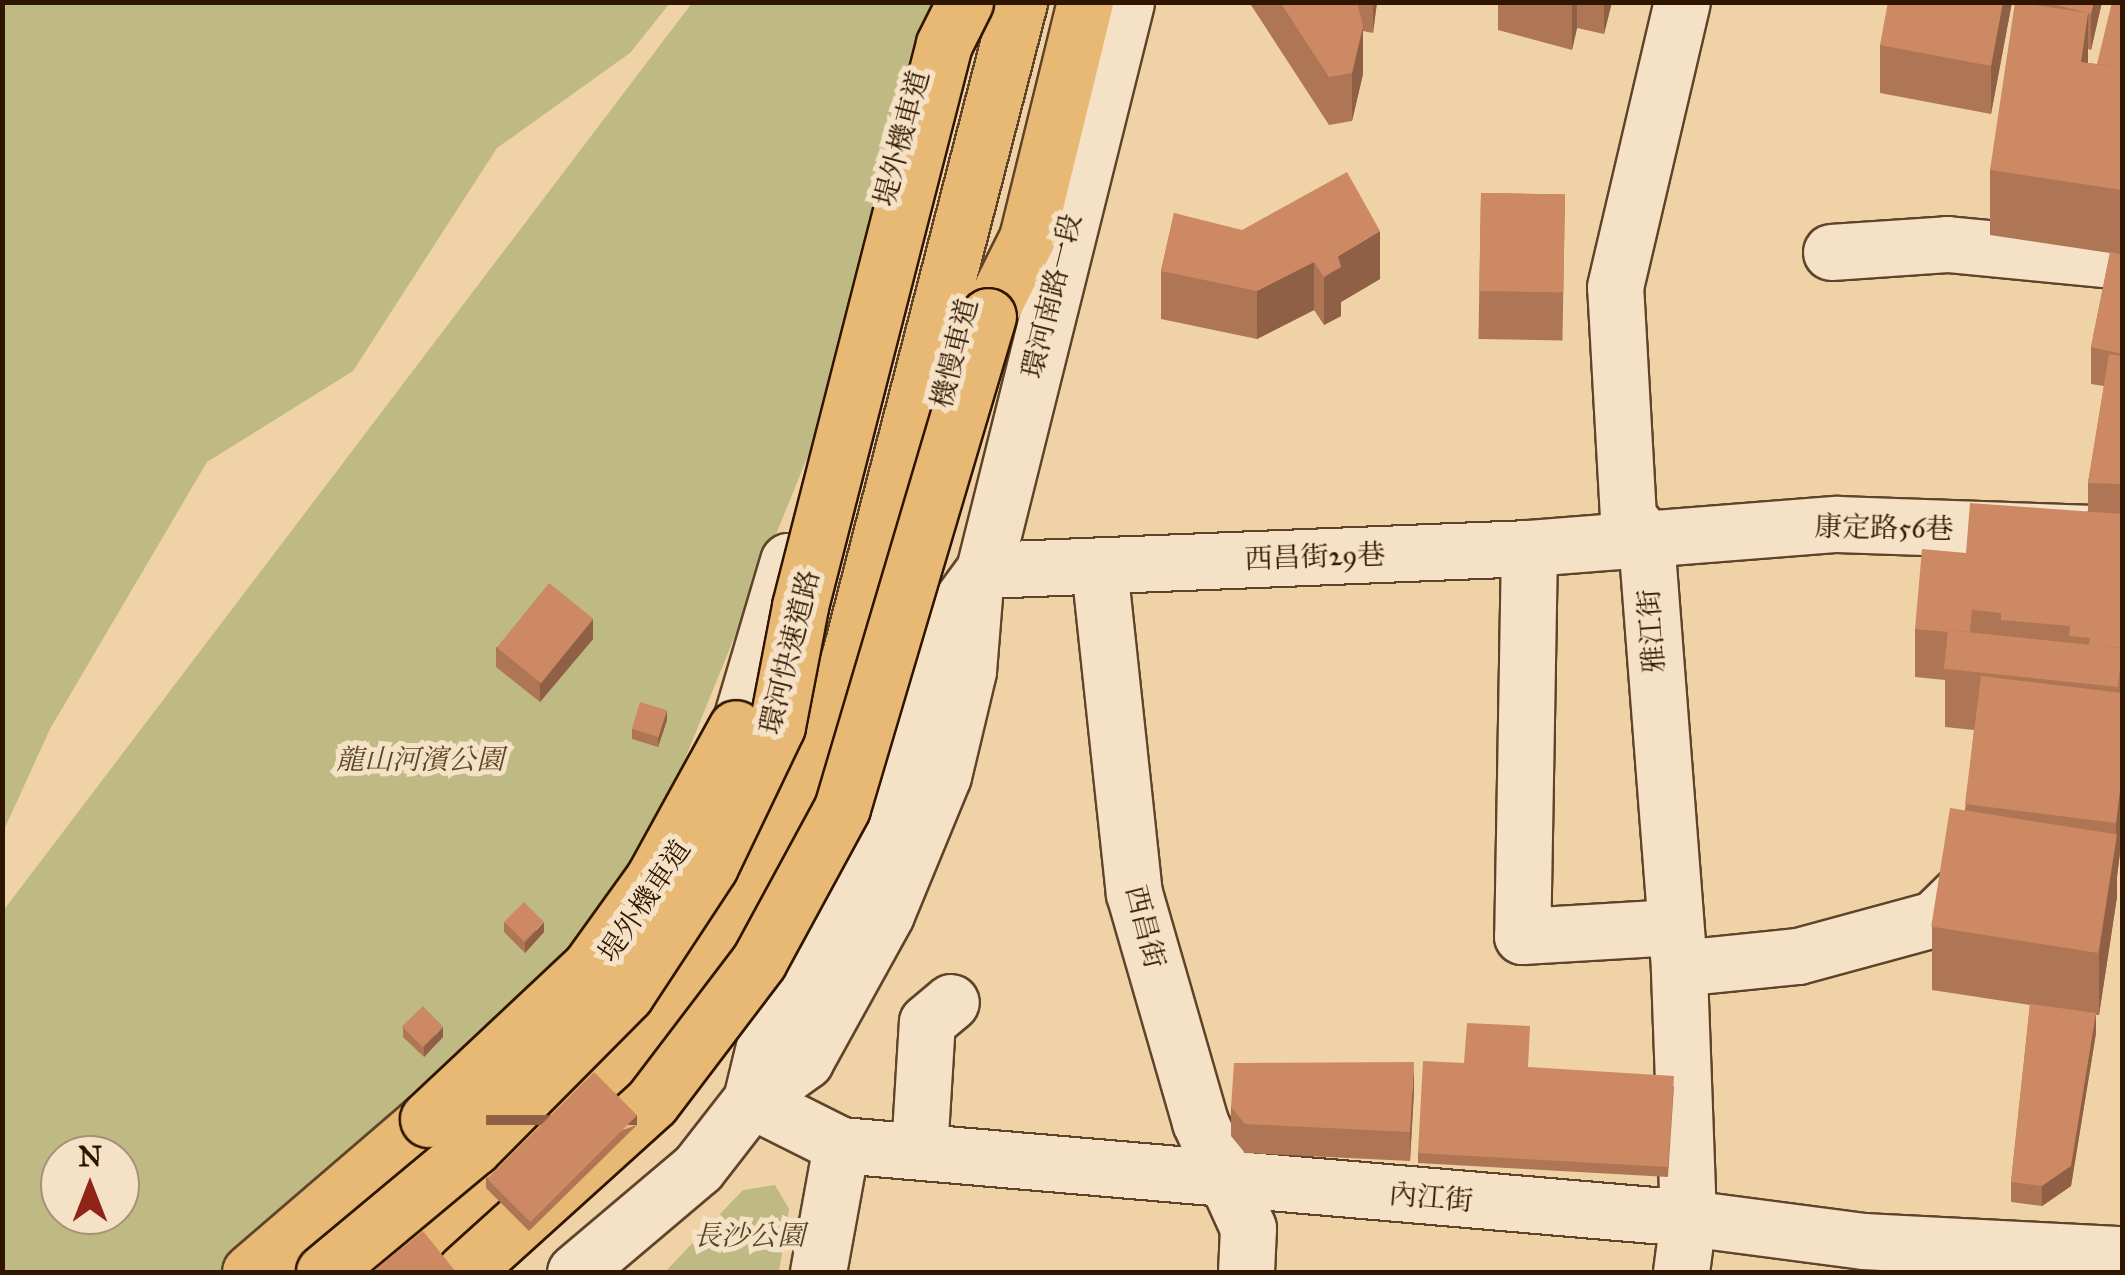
<!DOCTYPE html>
<meta charset="utf-8">
<style>
body{margin:0}
#map{position:relative;width:2125px;height:1275px;overflow:hidden;background:#f0d2a7;font-family:"IM FELL Great Primer","Noto Serif TC",serif}
div>[style]{position:absolute}
[style*='--x']{left:calc(var(--x)*1px);top:calc(var(--y)*1px);width:calc(var(--w)*1px);rotate:calc(var(--a)*1deg)}
.green>*{inset:0;background:#bfba83}
.roads{filter:drop-shadow(2px 0 #60442a) drop-shadow(-2px 0 #60442a) drop-shadow(0 2px #60442a) drop-shadow(0 -2px #60442a)}
.minor>*{height:55px;margin:-27.5px;padding:0 27.5px;transform-origin:27.5px;border-radius:27.5px;background:#f5e2c6}
.highway>*{height:55px;margin:-27.5px;padding:0 27.5px;transform-origin:27.5px;border-radius:27.5px;background:#e8b974}
.bridges{filter:drop-shadow(2px 0 #301500) drop-shadow(-2px 0 #301500) drop-shadow(0 2px #301500) drop-shadow(0 -2px #301500)}
.highway-bridge>*{height:55px;margin:-27.5px;padding:0 27.5px;transform-origin:27.5px;border-radius:27.5px;background:#e8b974}
.wall>*{inset:0;background:#af7655;transform-origin:0 0}
.shaded-wall>*{inset:0;background:#8f6045;transform-origin:0 0}
.building>*{inset:0;background:#cc8963;transform-origin:0 0}
span{translate:-50% -50%;white-space:nowrap;text-align:center;line-height:1.15;-webkit-text-stroke:10px #f5e2c6;paint-order:stroke}
.street-label{font-size:28px;color:#301500}
.park-label{font-size:28px;color:#5b4727;font-style:italic}
.frame{position:absolute;inset:0;border:5px solid #301500;pointer-events:none}
.north{position:absolute;left:40px;top:1135px;width:100px;height:100px;box-sizing:border-box;background:#f5e2c6;border:2px solid #a69077;border-radius:50%;rotate:0deg;font-size:28px;font-weight:700;line-height:40px;text-align:center;color:#301500}
.north::after{content:'';display:block;margin:auto;width:35px;height:45px;background:#8f2418;clip-path:polygon(50% 0,100% 100%,50% 72%,0 100%)}
</style>
<div id="map">
<div class="green">
<div style="clip-path:polygon(3px 2px,670px 3px,630px 53px,497px 148px,353px 371px,207px 462px,50px 729px,3px 832px)"></div>
<div style="clip-path:polygon(evenodd,692px 3px,980px 3px,944px 120px,627px 902px,223px 1272px,3px 1272px,3px 911px,692px 3px,60px 1155px,120px 1155px,120px 1215px,60px 1215px,60px 1155px)"></div>
<div style="clip-path:polygon(775px 1185px,789px 1209px,779px 1272px,665px 1272px,743px 1190px)"></div>
</div>
<div class="roads">
<div class="minor">
<div style="--x:1831;--y:252;--w:116;--a:-3.9"></div>
<div style="--x:1947;--y:244;--w:176;--a:5.5"></div>
<div style="--x:1529;--y:548;--w:388;--a:91"></div>
<div style="--x:1522;--y:936;--w:152;--a:-3.4"></div>
<div style="--x:1099;--y:567;--w:328;--a:83.9"></div>
<div style="--x:1134;--y:893;--w:238;--a:73.9"></div>
<div style="--x:1200;--y:1122;--w:116;--a:65.6"></div>
<div style="--x:1248;--y:1228;--w:44;--a:92.6"></div>
<div style="--x:984;--y:570;--w:545;--a:-2.31"></div>
<div style="--x:1529;--y:548;--w:309;--a:-4.5"></div>
<div style="--x:1837;--y:524;--w:285;--a:2"></div>
<div style="--x:718;--y:773;--w:55;--a:-66.3"></div>
<div style="--x:740;--y:723;--w:169;--a:-73.5"></div>
<div style="--x:1679;--y:968;--w:120;--a:-5.8"></div>
<div style="--x:1798;--y:956;--w:141;--a:-15.2"></div>
<div style="--x:1934;--y:919;--w:71;--a:-44.4"></div>
<div style="--x:751;--y:1100;--w:101;--a:26.6"></div>
<div style="--x:841;--y:1145;--w:850;--a:4.93"></div>
<div style="--x:1688;--y:1218;--w:177;--a:7.5"></div>
<div style="--x:1863;--y:1241;--w:259;--a:2.9"></div>
<div style="--x:751;--y:1100;--w:68;--a:-76.4"></div>
<div style="--x:767;--y:1034;--w:106;--a:-56.9"></div>
<div style="--x:825;--y:945;--w:152;--a:-64.3"></div>
<div style="--x:891;--y:808;--w:180;--a:-75.2"></div>
<div style="--x:937;--y:634;--w:79;--a:-53.7"></div>
<div style="--x:984;--y:570;--w:585;--a:-75.96"></div>
<div style="--x:919;--y:1151;--w:129;--a:-86.5"></div>
<div style="--x:927;--y:1022;--w:31;--a:-40"></div>
<div style="--x:575;--y:1272;--w:161;--a:-40.2"></div>
<div style="--x:698;--y:1168;--w:86;--a:-52.1"></div>
<div style="--x:751;--y:1100;--w:67;--a:-35.8"></div>
<div style="--x:805;--y:1061;--w:168;--a:-61.1"></div>
<div style="--x:886;--y:914;--w:149;--a:-67.6"></div>
<div style="--x:943;--y:776;--w:108;--a:-76.6"></div>
<div style="--x:968;--y:671;--w:74;--a:-85.4"></div>
<div style="--x:818;--y:1272;--w:129;--a:-79.7"></div>
<div style="--x:1681;--y:1272;--w:54;--a:-82.6"></div>
<div style="--x:1688;--y:1218;--w:250;--a:-92.1"></div>
<div style="--x:1679;--y:968;--w:431;--a:-94.4"></div>
<div style="--x:1646;--y:538;--w:28;--a:-131"></div>
<div style="--x:1628;--y:517;--w:230;--a:-93.2"></div>
<div style="--x:1615;--y:287;--w:293;--a:-76.8"></div>
</div>
<div class="highway">
<div style="--x:988;--y:316;--w:87;--a:-63.4"></div>
<div style="--x:1027;--y:238;--w:243;--a:-76.2"></div>
<div style="--x:250;--y:1272;--w:235;--a:-40.7"></div>
<div style="--x:400;--y:1272;--w:141;--a:-39.5"></div>
<div style="--x:509;--y:1182;--w:233;--a:-46"></div>
<div style="--x:671;--y:1014;--w:125;--a:-56.1"></div>
<div style="--x:741;--y:910;--w:141;--a:-63.1"></div>
<div style="--x:805;--y:784;--w:137;--a:-70.8"></div>
<div style="--x:850;--y:655;--w:675;--a:-75.49"></div>
</div>
</div>
<div class="bridges">
<div class="highway-bridge">
<div style="--x:428;--y:1119;--w:221;--a:-43.2"></div>
<div style="--x:589;--y:968;--w:110;--a:-54.3"></div>
<div style="--x:653;--y:879;--w:172;--a:-61.2"></div>
<div style="--x:324;--y:1272;--w:194;--a:-39.8"></div>
<div style="--x:473;--y:1148;--w:217;--a:-45.2"></div>
<div style="--x:626;--y:994;--w:153;--a:-56.7"></div>
<div style="--x:710;--y:866;--w:155;--a:-64.4"></div>
<div style="--x:777;--y:726;--w:122;--a:-79.1"></div>
<div style="--x:800;--y:606;--w:580;--a:-75.63"></div>
<div style="--x:944;--y:44;--w:47;--a:-63.4"></div>
<div style="--x:464;--y:1272;--w:253;--a:-42.1"></div>
<div style="--x:652;--y:1102;--w:177;--a:-52.8"></div>
<div style="--x:759;--y:961;--w:174;--a:-61.5"></div>
<div style="--x:842;--y:808;--w:513;--a:-73.47"></div>
</div>
</div>
<div class="wall">
<div style="clip-path:polygon(1249px 2px,1377px 2px,1373px 33px,1363px 31px,1363px 74px,1352px 121px,1329px 125px)"></div>
<div style="clip-path:polygon(1498px 2px,1612px 2px,1604px 34px,1577px 28px,1572px 50px,1498px 30px)"></div>
<div style="clip-path:polygon(2012px 2px,1991px 114px,1880px 93px,1880px 45px)"></div>
<div style="clip-path:polygon(2034px 2px,2102px 2px,2091px 50px,2088px 49px,2088px 63px,2097px 64px,2122px 2px,2122px 836px,2117px 877px,2117px 897px,2099px 1015px,2096px 1015px,2096px 1033px,2071px 1186px,2042px 1206px,2011px 1202px,2011px 1182px,2030px 1005px,1932px 990px,1932px 927px,1965px 810px,1974px 730px,1945px 727px,1945px 680px,1915px 677px,1915px 629px,1966px 553px,2088px 511px,2088px 483px,2104px 386px,2091px 384px,2091px 347px,2110px 253px,1990px 235px,1990px 170px)"></div>
<div style="left:1481px;top:193px;width:84px;height:146px;rotate:1deg"></div>
<div style="clip-path:polygon(1174px 213px,1380px 279px,1341px 302px,1341px 316px,1324px 325px,1314px 310px,1257px 339px,1161px 319px,1161px 271px)"></div>
<div style="clip-path:polygon(593px 639px,540px 702px,496px 667px,496px 647px)"></div>
<div style="clip-path:polygon(667px 720px,658px 747px,632px 739px,632px 729px)"></div>
<div style="clip-path:polygon(504px 922px,544px 932px,525px 953px,504px 932px)"></div>
<div style="clip-path:polygon(403px 1027px,443px 1037px,424px 1057px,403px 1037px)"></div>
<div style="clip-path:polygon(1674px 1086px,1668px 1177px,1418px 1163px,1418px 1153px)"></div>
<div style="clip-path:polygon(1414px 1091px,1410px 1161px,1245px 1153px,1231px 1136px,1231px 1107px)"></div>
<div style="clip-path:polygon(637px 1125px,529px 1231px,486px 1188px,486px 1178px)"></div>
</div>
<div class="shaded-wall">
<div style="clip-path:polygon(1373px 2px,1377px 2px,1373px 33px)"></div>
<div style="clip-path:polygon(1572px 2px,1577px 2px,1577px 28px,1572px 50px)"></div>
<div style="clip-path:polygon(1604px 2px,1612px 2px,1604px 34px)"></div>
<div style="clip-path:polygon(2003px 2px,2012px 2px,1991px 114px,1991px 66px)"></div>
<div style="clip-path:polygon(2094px 2px,2102px 2px,2091px 50px,2091px 14px)"></div>
<div style="clip-path:polygon(2088px 13px,2088px 78px,2081px 62px)"></div>
<div style="clip-path:polygon(1363px 26px,1363px 74px,1352px 121px,1352px 73px)"></div>
<div style="clip-path:polygon(1380px 231px,1380px 279px,1341px 302px,1341px 316px,1324px 325px,1324px 277px,1338px 256px)"></div>
<div style="clip-path:polygon(1314px 262px,1314px 310px,1257px 339px,1257px 291px)"></div>
<div style="clip-path:polygon(593px 619px,593px 639px,540px 702px,540px 683px)"></div>
<div style="clip-path:polygon(667px 710px,667px 720px,658px 747px,658px 737px)"></div>
<div style="clip-path:polygon(2122px 773px,2122px 836px,2117px 877px,2117px 897px,2099px 1015px,2099px 952px,2116px 841px,2116px 823px)"></div>
<div style="clip-path:polygon(544px 922px,544px 932px,525px 953px,525px 943px)"></div>
<div style="clip-path:polygon(2096px 1013px,2096px 1033px,2071px 1186px,2042px 1206px,2042px 1186px)"></div>
<div style="clip-path:polygon(443px 1027px,443px 1037px,424px 1057px,424px 1047px)"></div>
<div style="clip-path:polygon(1414px 1062px,1414px 1091px,1410px 1161px,1410px 1132px)"></div>
<div style="left:637px;top:1115px;width:10px;height:151px;rotate:90deg"></div>
</div>
<div class="building">
<div style="clip-path:polygon(1280px 2px,1357px 2px,1363px 26px,1352px 73px,1329px 77px)"></div>
<div style="clip-path:polygon(1888px 2px,2003px 2px,1991px 66px,1880px 45px)"></div>
<div style="clip-path:polygon(2015px 2px,2088px 13px,2081px 62px,2122px 68px,2122px 190px,1990px 170px)"></div>
<div style="clip-path:polygon(2045px 2px,2094px 2px,2091px 14px)"></div>
<div style="clip-path:polygon(2112px 2px,2122px 2px,2122px 68px,2097px 64px)"></div>
<div style="clip-path:polygon(1347px 172px,1380px 231px,1338px 256px,1341px 267px,1324px 277px,1314px 262px,1257px 291px,1161px 271px,1174px 213px,1242px 230px)"></div>
<div style="left:1481px;top:193px;width:84px;height:98px;rotate:1deg"></div>
<div style="clip-path:polygon(2110px 252px,2122px 255px,2122px 354px,2091px 347px)"></div>
<div style="clip-path:polygon(2109px 354px,2122px 356px,2122px 484px,2088px 483px)"></div>
<div style="clip-path:polygon(1970px 503px,2122px 514px,2122px 648px,2089px 645px,2090px 638px,2069px 636px,2070px 626px,2001px 620px,2001px 613px,1972px 610px,1970px 632px,1948px 630px,1948px 632px,1915px 629px,1922px 549px,1966px 553px)"></div>
<div style="left:549px;top:583px;width:57px;height:83px;rotate:39deg"></div>
<div style="left:1948px;top:630px;width:175px;height:39px;rotate:6deg"></div>
<div style="clip-path:polygon(1981px 676px,2122px 693px,2122px 773px,2116px 823px,1965px 804px)"></div>
<div style="left:640px;top:702px;width:28px;height:28px;rotate:17deg"></div>
<div style="left:1950px;top:808px;width:169px;height:120px;rotate:9deg"></div>
<div style="left:524px;top:902px;width:28px;height:28px;rotate:45deg"></div>
<div style="clip-path:polygon(2030px 1004px,2096px 1013px,2071px 1166px,2042px 1186px,2011px 1182px)"></div>
<div style="left:423px;top:1006px;width:29px;height:29px;rotate:46deg"></div>
<div style="clip-path:polygon(1467px 1023px,1530px 1026px,1528px 1067px,1674px 1076px,1668px 1167px,1418px 1153px,1423px 1061px,1464px 1063px)"></div>
<div style="clip-path:polygon(1414px 1062px,1410px 1132px,1245px 1124px,1231px 1107px,1234px 1063px)"></div>
<div style="left:594px;top:1072px;width:61px;height:151px;rotate:45deg"></div>
<div style="clip-path:polygon(423px 1231px,456px 1272px,372px 1272px)"></div>
</div>
<div class="street-label">
<span style="left:902px;top:138px;rotate:-75deg">堤外機車道</span>
<span style="left:1052px;top:296px;rotate:-76deg">環河南路一段</span>
<span style="left:955px;top:353px;rotate:-76deg">機慢車道</span>
<span style="left:1884px;top:528px;rotate:1deg">康定路56巷</span>
<span style="left:1315px;top:557px;rotate:-2deg">西昌街29巷</span>
<span style="left:1652px;top:631px;rotate:-94deg">雅江街</span>
<span style="left:790px;top:652px;rotate:-76deg">環河快速道路</span>
<span style="left:645px;top:901px;rotate:-56deg">堤外機車道</span>
<span style="left:1145px;top:927px;rotate:76deg">西昌街</span>
<span style="left:1431px;top:1198px;rotate:5deg">內江街</span>
</div>
<div class="park-label">
<span style="left:420px;top:760px">龍山河濱公園</span>
<span style="left:749px;top:1236px">長沙公園</span>
</div>
<div class="frame"></div>
<div class="north">N</div>
</div>
